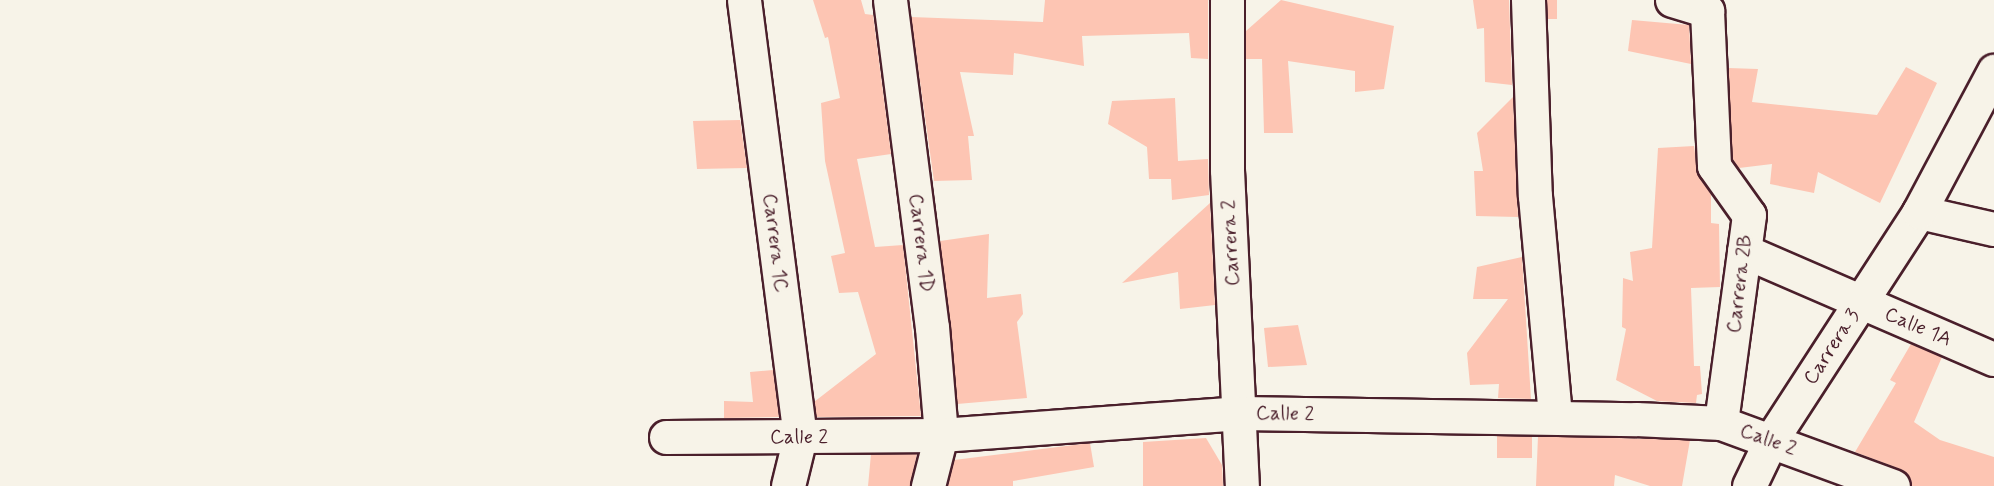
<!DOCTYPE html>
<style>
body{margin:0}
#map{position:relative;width:1994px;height:486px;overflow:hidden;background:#f7f3e8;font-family:Mynerve,sans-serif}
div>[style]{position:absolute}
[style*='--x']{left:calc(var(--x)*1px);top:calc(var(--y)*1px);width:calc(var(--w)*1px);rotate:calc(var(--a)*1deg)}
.building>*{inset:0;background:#fdc5b3;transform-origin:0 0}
.roads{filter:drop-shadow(2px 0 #4a1f2b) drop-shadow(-2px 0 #4a1f2b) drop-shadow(0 2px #4a1f2b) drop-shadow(0 -2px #4a1f2b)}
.street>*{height:33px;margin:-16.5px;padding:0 16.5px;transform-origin:16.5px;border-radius:16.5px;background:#f7f3e8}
span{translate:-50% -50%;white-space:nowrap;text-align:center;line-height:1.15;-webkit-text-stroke:4.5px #f7f3e8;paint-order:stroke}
.street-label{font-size:20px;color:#4a1f2b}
</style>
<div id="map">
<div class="building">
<div style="clip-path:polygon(813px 0,861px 0,865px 14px,873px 15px,891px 154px,857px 159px,875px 247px,903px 245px,921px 416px,816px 417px,814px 402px,876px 354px,858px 292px,839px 293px,831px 256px,845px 253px,825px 161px,821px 103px,840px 98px,828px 37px,825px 38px)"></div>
<div style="clip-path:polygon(1045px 0,1208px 0,1208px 59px,1191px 58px,1189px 33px,1082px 36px,1084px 66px,1014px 53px,1013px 75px,960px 72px,974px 136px,968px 136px,972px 180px,934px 181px,911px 17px,1043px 22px)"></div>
<div style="clip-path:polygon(1281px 0,1394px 26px,1384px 89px,1355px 92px,1355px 71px,1288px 61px,1293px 133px,1264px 133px,1262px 59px,1246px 59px,1246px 31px)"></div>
<div style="clip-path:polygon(1473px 0,1509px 0,1512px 85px,1485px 82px,1484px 28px,1477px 29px)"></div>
<div style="left:1547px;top:0;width:10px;height:19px"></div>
<div style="clip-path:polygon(1632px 20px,1689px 25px,1691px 64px,1628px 51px)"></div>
<div style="clip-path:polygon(1906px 67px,1937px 83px,1880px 203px,1818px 172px,1814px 193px,1770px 184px,1772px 164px,1739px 168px,1732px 160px,1728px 68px,1758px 69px,1752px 102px,1877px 115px)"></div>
<div style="clip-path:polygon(1513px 97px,1518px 217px,1476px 216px,1474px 171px,1483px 171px,1477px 133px)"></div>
<div style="clip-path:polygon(1175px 98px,1178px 161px,1208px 159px,1209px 195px,1172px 200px,1171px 179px,1149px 179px,1147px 147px,1108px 124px,1112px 101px)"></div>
<div style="clip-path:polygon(740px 120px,747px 168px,697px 169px,693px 121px)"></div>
<div style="clip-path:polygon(1694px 146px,1698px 176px,1711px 194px,1711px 223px,1719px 224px,1720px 287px,1691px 288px,1694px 366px,1700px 366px,1702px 394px,1697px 395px,1696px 403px,1657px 401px,1616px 380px,1626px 329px,1622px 327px,1623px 278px,1633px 281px,1630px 252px,1652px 248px,1658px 148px)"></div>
<div style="clip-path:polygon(1210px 203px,1215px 305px,1180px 309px,1178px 272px,1122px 283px)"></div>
<div style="clip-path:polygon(989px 234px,987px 298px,1021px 294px,1023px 314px,1017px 322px,1027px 398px,957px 404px,940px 241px)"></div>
<div style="clip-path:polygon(1522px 257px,1531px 399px,1498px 398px,1499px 384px,1470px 385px,1467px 353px,1508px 299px,1473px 299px,1477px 267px)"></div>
<div style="clip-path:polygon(1298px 325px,1307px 365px,1268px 367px,1264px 328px)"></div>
<div style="clip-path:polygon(1911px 344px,1942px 357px,1914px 422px,1940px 440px,1994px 457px,1994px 486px,1911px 486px,1908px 474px,1900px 469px,1855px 452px,1896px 383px,1890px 380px)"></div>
<div style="clip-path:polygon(773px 370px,779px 417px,724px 418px,724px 401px,753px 402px,750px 372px)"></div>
<div style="left:1497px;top:436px;width:35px;height:22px"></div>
<div style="clip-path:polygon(1538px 436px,1690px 440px,1682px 486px,1650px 486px,1615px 475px,1614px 486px,1536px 486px)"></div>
<div style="clip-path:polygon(1206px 438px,1222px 465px,1223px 486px,1143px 486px,1143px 442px)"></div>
<div style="clip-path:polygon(1090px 443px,1094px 467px,1013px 481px,1013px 486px,947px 486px,954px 460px)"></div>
<div style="clip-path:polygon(871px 454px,917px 454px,910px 486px,868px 486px)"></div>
</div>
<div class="roads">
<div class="street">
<div style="--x:744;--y:0;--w:441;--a:82.7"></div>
<div style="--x:800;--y:437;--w:50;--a:103.8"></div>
<div style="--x:890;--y:0;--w:330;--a:82.7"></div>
<div style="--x:932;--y:327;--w:108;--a:85.2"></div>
<div style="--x:941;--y:435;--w:53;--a:104.3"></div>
<div style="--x:1227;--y:0;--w:170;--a:90"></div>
<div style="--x:1227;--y:170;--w:316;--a:87.3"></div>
<div style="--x:1528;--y:0;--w:196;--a:88"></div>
<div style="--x:1535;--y:196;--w:222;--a:84.8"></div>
<div style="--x:1672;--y:0;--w:37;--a:17"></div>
<div style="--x:1707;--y:11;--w:155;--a:87.4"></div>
<div style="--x:1714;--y:166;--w:60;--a:54.5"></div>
<div style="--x:1749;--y:215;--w:210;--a:97.7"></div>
<div style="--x:1919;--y:212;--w:77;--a:12.8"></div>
<div style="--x:1744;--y:251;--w:272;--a:23.4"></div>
<div style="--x:666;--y:437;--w:275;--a:-0.4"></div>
<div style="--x:941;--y:435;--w:301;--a:-4.2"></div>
<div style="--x:1241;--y:413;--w:395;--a:0.9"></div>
<div style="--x:1636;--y:419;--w:85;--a:2.7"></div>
<div style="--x:1721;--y:423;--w:183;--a:20.1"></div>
<div style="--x:1749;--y:486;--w:51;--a:-64.4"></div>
<div style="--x:1771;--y:440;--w:272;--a:-57"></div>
<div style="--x:1919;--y:212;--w:160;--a:-62"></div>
</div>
</div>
<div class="street-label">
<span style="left:775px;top:243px;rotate:83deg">Carrera 1C</span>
<span style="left:921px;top:243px;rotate:83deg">Carrera 1D</span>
<span style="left:1231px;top:243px;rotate:-93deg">Carrera 2</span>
<span style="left:1740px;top:284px;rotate:-83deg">Carrera 2B</span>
<span style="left:1918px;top:327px;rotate:23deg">Calle 1A</span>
<span style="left:1832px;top:347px;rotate:-57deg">Carrera 3</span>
<span style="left:1285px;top:414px;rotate:1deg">Calle 2</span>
<span style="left:799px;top:437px">Calle 2</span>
<span style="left:1768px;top:440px;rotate:20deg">Calle 2</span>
</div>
</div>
